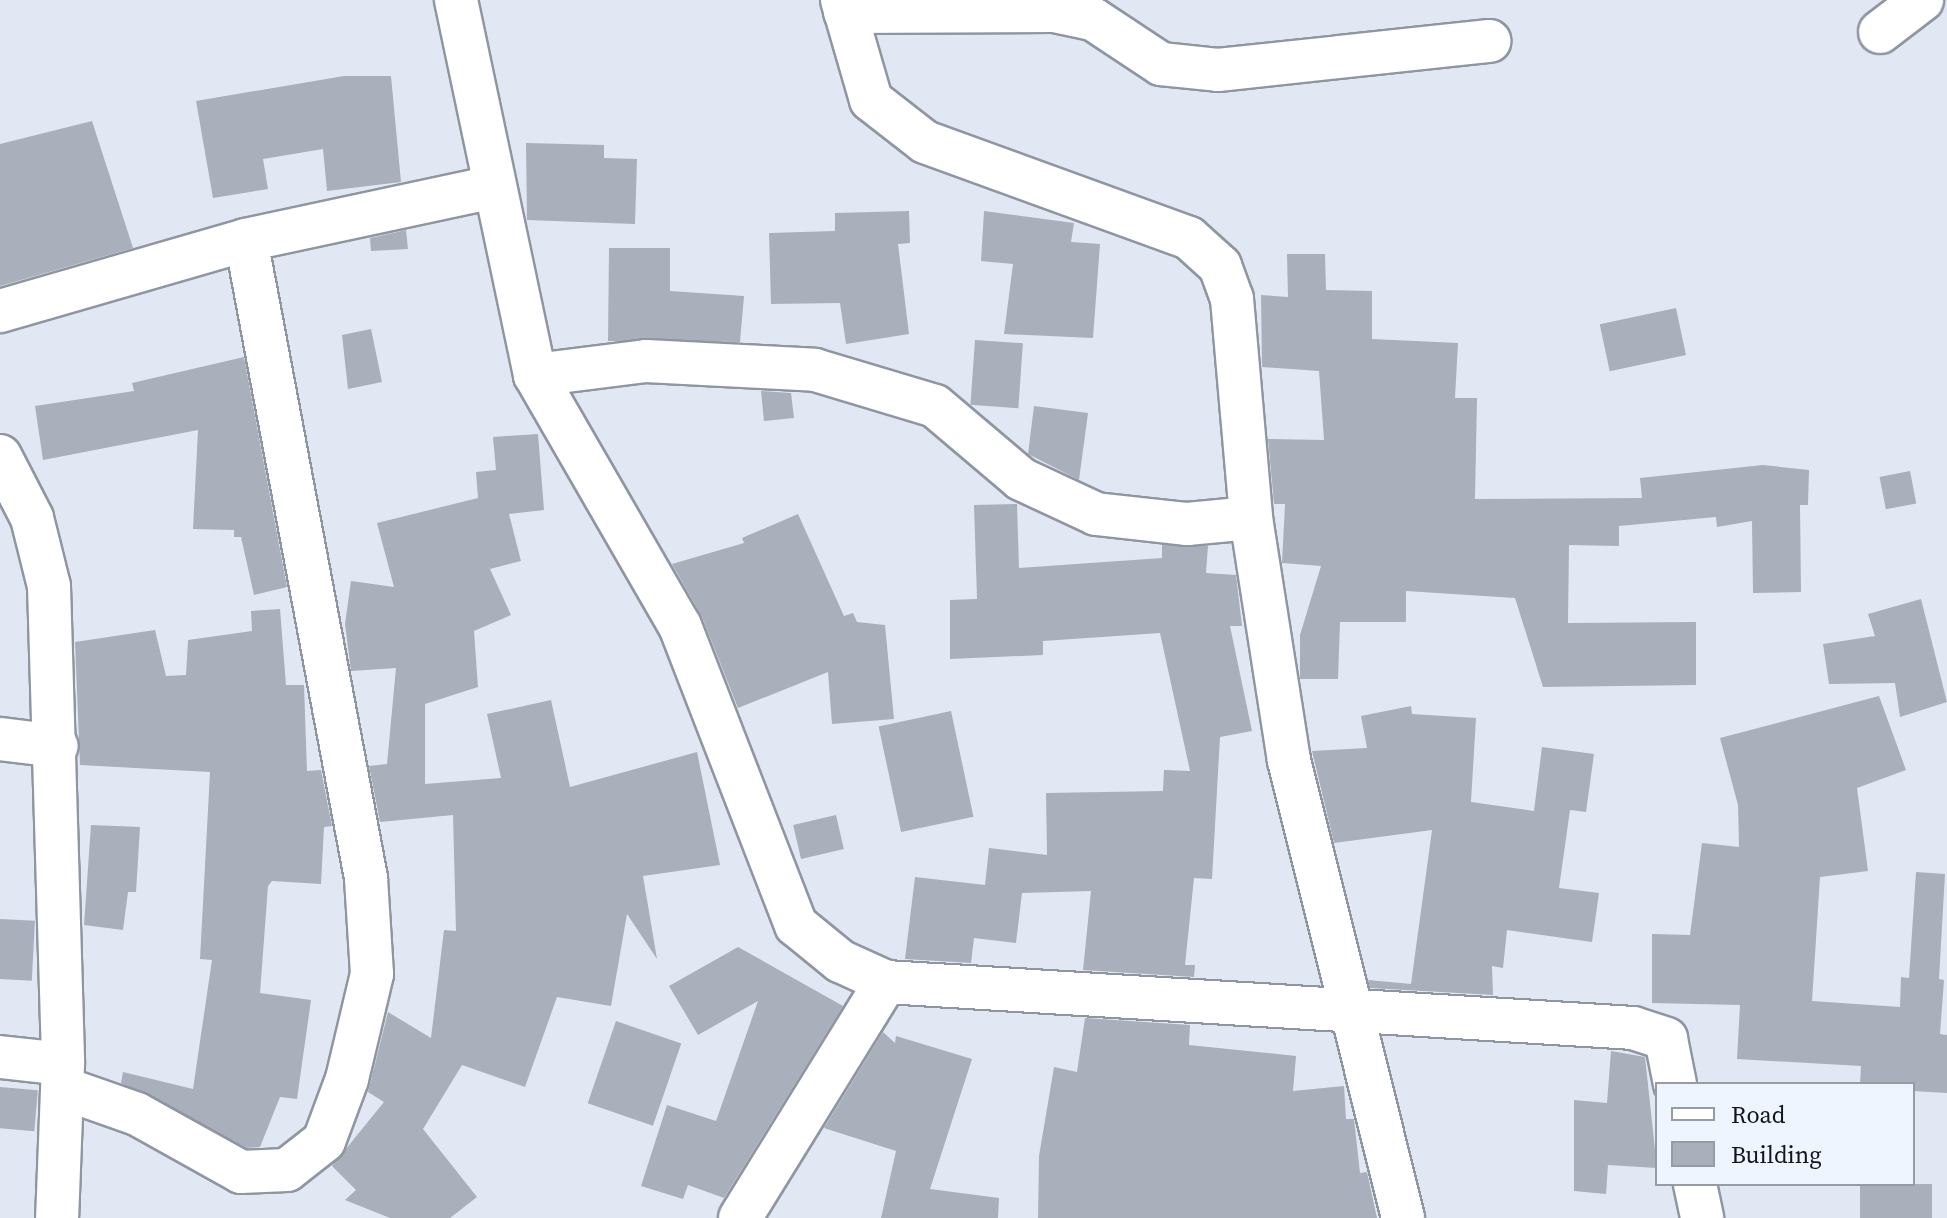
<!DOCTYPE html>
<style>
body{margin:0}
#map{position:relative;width:1947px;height:1218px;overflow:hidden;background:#e1e8f4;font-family:"Source Serif 4",serif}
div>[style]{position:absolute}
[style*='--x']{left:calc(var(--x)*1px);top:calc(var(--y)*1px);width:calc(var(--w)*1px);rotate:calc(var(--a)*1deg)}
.building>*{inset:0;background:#a9afbb;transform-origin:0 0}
.roads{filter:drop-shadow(2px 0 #8f96a1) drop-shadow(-2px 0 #8f96a1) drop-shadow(0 2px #8f96a1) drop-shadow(0 -2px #8f96a1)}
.minor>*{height:42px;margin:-21px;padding:0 21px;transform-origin:21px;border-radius:21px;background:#fff}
span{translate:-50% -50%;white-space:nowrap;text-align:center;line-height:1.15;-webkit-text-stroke:7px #eff5ff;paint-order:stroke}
.legend{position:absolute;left:1655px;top:1082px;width:260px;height:104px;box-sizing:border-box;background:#eff5ff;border:2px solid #979ba3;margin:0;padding:10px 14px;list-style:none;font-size:24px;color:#131519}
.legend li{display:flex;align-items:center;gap:16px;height:40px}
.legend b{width:40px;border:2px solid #979ba3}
</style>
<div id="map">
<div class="building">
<div style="clip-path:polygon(344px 76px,391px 76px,401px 182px,327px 191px,323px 149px,263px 159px,268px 189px,213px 198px,196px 101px)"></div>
<div style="clip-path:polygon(92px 121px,133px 248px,0 286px,0 144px)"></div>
<div style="clip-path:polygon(526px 143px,604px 145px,604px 158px,637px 159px,635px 224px,527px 220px)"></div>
<div style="clip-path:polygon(909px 211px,910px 243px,898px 244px,909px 334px,846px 344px,840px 303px,771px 304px,769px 233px,835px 231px,835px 213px)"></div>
<div style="clip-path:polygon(984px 211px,1074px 223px,1071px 242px,1100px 244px,1093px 338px,1004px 334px,1013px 264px,981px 261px)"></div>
<div style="clip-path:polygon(406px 230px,408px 249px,371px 251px,370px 238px)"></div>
<div style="clip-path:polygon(609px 248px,670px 248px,670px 291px,744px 296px,740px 342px,608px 341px)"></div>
<div style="clip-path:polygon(1287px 254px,1325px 254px,1326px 290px,1372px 291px,1372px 339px,1458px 343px,1455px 398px,1477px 398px,1475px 499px,1642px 498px,1640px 478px,1763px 465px,1809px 470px,1808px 505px,1800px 505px,1801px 592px,1753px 593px,1752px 521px,1717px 527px,1716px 517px,1619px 526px,1619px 546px,1569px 545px,1568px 623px,1696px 622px,1696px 685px,1543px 687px,1515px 598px,1406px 591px,1406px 622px,1340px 622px,1338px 679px,1300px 679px,1300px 635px,1321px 566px,1282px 563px,1285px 504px,1274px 504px,1268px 439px,1324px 440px,1319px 371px,1262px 367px,1261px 295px,1288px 297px)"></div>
<div style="left:1676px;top:308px;width:48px;height:78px;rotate:78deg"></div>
<div style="clip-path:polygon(371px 329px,382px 382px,348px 389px,342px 335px)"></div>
<div style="left:975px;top:340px;width:48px;height:65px;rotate:4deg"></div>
<div style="clip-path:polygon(244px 357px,287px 587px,254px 595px,241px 537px,234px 537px,234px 530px,193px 529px,198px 430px,43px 460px,35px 406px,134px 391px,132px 383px)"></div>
<div style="clip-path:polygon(761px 391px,791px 393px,794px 418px,764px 421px)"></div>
<div style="clip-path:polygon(1034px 406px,1088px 413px,1079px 480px,1028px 454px)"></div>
<div style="clip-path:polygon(538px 434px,544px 510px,509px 514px,521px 561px,490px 569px,511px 615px,474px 631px,478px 687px,425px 704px,425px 784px,501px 778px,487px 714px,551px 700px,570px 787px,697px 752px,720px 865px,643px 876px,657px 959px,627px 914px,611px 1006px,557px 997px,525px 1087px,462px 1065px,423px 1129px,477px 1197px,450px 1218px,390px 1218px,345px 1200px,356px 1190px,332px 1166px,384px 1102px,368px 1092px,388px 1012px,431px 1038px,444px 930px,456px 931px,453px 815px,380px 822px,369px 766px,387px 764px,396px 668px,351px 671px,345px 624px,351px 581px,394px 587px,377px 523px,478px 498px,476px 472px,496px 470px,493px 437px)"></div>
<div style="left:1910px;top:471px;width:33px;height:31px;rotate:79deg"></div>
<div style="clip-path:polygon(1017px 504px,1019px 568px,1162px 558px,1162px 545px,1208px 546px,1206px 573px,1236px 575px,1242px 626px,1230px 626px,1252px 731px,1220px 737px,1212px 879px,1194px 878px,1185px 965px,1195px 965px,1194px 977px,1083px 970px,1091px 891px,1022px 893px,1016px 943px,974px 938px,971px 963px,905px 959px,915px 877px,985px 885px,989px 848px,1047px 855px,1046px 793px,1163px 791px,1164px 770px,1190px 771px,1160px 633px,1043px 641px,1043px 655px,950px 659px,950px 600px,977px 599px,974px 505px)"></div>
<div style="clip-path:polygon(798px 514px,844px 616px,853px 613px,857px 622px,885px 625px,894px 719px,832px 724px,828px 672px,738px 708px,702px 617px,672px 564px,744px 543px,742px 538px)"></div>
<div style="clip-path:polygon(1921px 599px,1947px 702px,1900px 717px,1895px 683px,1829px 684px,1823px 644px,1875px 636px,1868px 614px)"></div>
<div style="clip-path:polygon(280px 609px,286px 685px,304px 685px,307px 771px,321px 770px,332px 826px,324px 827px,321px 884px,272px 881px,268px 886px,260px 993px,311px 1000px,297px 1099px,280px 1097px,260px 1147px,247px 1148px,121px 1083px,123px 1072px,193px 1089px,212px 960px,200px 959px,210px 772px,80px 765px,75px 642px,155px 630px,166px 676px,186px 675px,188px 640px,252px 631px,251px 611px)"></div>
<div style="clip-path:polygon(1879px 696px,1906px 770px,1857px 788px,1868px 871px,1820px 877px,1812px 1001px,1900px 1007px,1901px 977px,1909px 978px,1916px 872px,1945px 874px,1939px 979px,1944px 980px,1940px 1034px,1947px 1035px,1947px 1093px,1913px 1091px,1913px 1084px,1860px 1084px,1861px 1066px,1737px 1059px,1740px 1005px,1652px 1003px,1652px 934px,1690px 935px,1702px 843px,1739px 847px,1738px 805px,1720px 738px)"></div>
<div style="clip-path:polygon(1411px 706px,1412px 714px,1476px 718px,1471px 802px,1534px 811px,1542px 747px,1594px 754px,1586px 812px,1570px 810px,1559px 888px,1599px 893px,1592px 942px,1507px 930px,1503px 968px,1492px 966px,1493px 995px,1370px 988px,1368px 980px,1411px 984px,1432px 830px,1334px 843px,1312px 751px,1367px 748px,1361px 716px)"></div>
<div style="left:951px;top:711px;width:108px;height:74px;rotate:78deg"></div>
<div style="left:836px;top:815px;width:35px;height:44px;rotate:77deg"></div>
<div style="clip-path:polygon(91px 825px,140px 827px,136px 892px,128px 892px,123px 930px,84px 925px)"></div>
<div style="left:0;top:919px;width:35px;height:60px;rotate:3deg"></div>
<div style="clip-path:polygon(738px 947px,843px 1006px,724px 1198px,688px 1185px,683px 1199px,641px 1186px,667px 1105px,716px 1121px,758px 1001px,698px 1035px,669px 986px)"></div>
<div style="clip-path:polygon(1085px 1018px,1190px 1025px,1189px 1045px,1296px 1056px,1293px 1091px,1344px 1086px,1346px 1119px,1354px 1119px,1360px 1173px,1367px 1172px,1377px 1218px,1038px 1218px,1039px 1156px,1054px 1067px,1077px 1072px)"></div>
<div style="left:616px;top:1021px;width:69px;height:87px;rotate:19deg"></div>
<div style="clip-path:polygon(883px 1032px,895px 1043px,896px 1036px,972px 1059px,930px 1189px,999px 1198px,998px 1218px,881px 1218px,896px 1151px,824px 1128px)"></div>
<div style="clip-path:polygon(1611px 1051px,1645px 1057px,1657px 1168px,1608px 1165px,1606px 1194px,1574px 1191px,1574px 1100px,1607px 1103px)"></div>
<div style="left:0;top:1087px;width:38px;height:41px;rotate:5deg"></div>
<div style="left:1860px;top:1184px;width:72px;height:34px"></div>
</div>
<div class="roads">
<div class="minor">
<div style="--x:456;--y:0;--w:383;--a:78.1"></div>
<div style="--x:535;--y:375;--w:290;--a:60"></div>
<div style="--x:680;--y:626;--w:321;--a:68.8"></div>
<div style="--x:796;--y:925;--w:57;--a:39.3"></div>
<div style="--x:840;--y:961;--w:51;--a:24.5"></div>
<div style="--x:886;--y:982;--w:748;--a:3.52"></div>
<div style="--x:1633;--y:1028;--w:35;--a:18"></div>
<div style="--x:1666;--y:1039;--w:46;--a:78.7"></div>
<div style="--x:842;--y:0;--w:104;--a:73.8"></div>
<div style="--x:871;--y:100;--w:68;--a:37.9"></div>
<div style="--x:925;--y:142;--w:281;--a:20"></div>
<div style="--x:1189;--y:238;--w:42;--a:42.1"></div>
<div style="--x:1220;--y:266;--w:35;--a:70"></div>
<div style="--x:1232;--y:299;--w:220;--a:85"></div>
<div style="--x:1251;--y:518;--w:245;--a:81.1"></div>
<div style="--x:1289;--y:760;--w:472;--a:76"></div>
<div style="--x:845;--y:12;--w:209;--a:-0.3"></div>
<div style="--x:1054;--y:11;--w:40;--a:12"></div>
<div style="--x:1093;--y:19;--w:82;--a:33.5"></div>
<div style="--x:1161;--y:64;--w:57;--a:6"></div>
<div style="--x:1218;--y:70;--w:273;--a:-6.1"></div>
<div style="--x:1880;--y:32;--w:53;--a:-37.3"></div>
<div style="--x:0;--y:311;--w:256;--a:-16.1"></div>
<div style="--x:246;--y:240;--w:254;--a:-12.1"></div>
<div style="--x:535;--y:375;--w:112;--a:-7.2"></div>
<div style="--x:646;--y:361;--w:169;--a:3"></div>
<div style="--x:815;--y:370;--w:125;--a:16.7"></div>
<div style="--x:935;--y:406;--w:113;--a:40.3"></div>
<div style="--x:1021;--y:479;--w:83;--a:25"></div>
<div style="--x:1096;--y:514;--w:92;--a:6.3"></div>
<div style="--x:1187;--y:524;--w:64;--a:-5.4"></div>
<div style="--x:0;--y:456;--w:70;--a:62.7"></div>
<div style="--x:32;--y:518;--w:70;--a:76"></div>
<div style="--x:49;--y:586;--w:478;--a:88.3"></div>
<div style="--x:63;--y:1064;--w:154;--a:92.2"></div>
<div style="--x:0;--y:739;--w:57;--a:7"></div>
<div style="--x:0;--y:1057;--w:63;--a:6.3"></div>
<div style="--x:63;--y:1088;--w:78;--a:19.4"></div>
<div style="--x:137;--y:1114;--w:119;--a:29.1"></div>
<div style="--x:241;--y:1172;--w:46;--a:-2.5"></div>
<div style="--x:287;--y:1170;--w:47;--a:-38.1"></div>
<div style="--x:324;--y:1141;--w:66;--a:-69.6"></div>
<div style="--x:347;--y:1079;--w:108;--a:-76.6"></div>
<div style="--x:372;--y:974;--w:96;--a:-93.6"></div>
<div style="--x:366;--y:878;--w:649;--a:-100.65"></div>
<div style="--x:1695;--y:1184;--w:35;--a:78"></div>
<div style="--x:740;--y:1218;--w:278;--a:-58.3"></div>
</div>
</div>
<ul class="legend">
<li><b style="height:10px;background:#fff"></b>Road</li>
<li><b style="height:22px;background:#a9afbb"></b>Building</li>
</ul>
</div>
